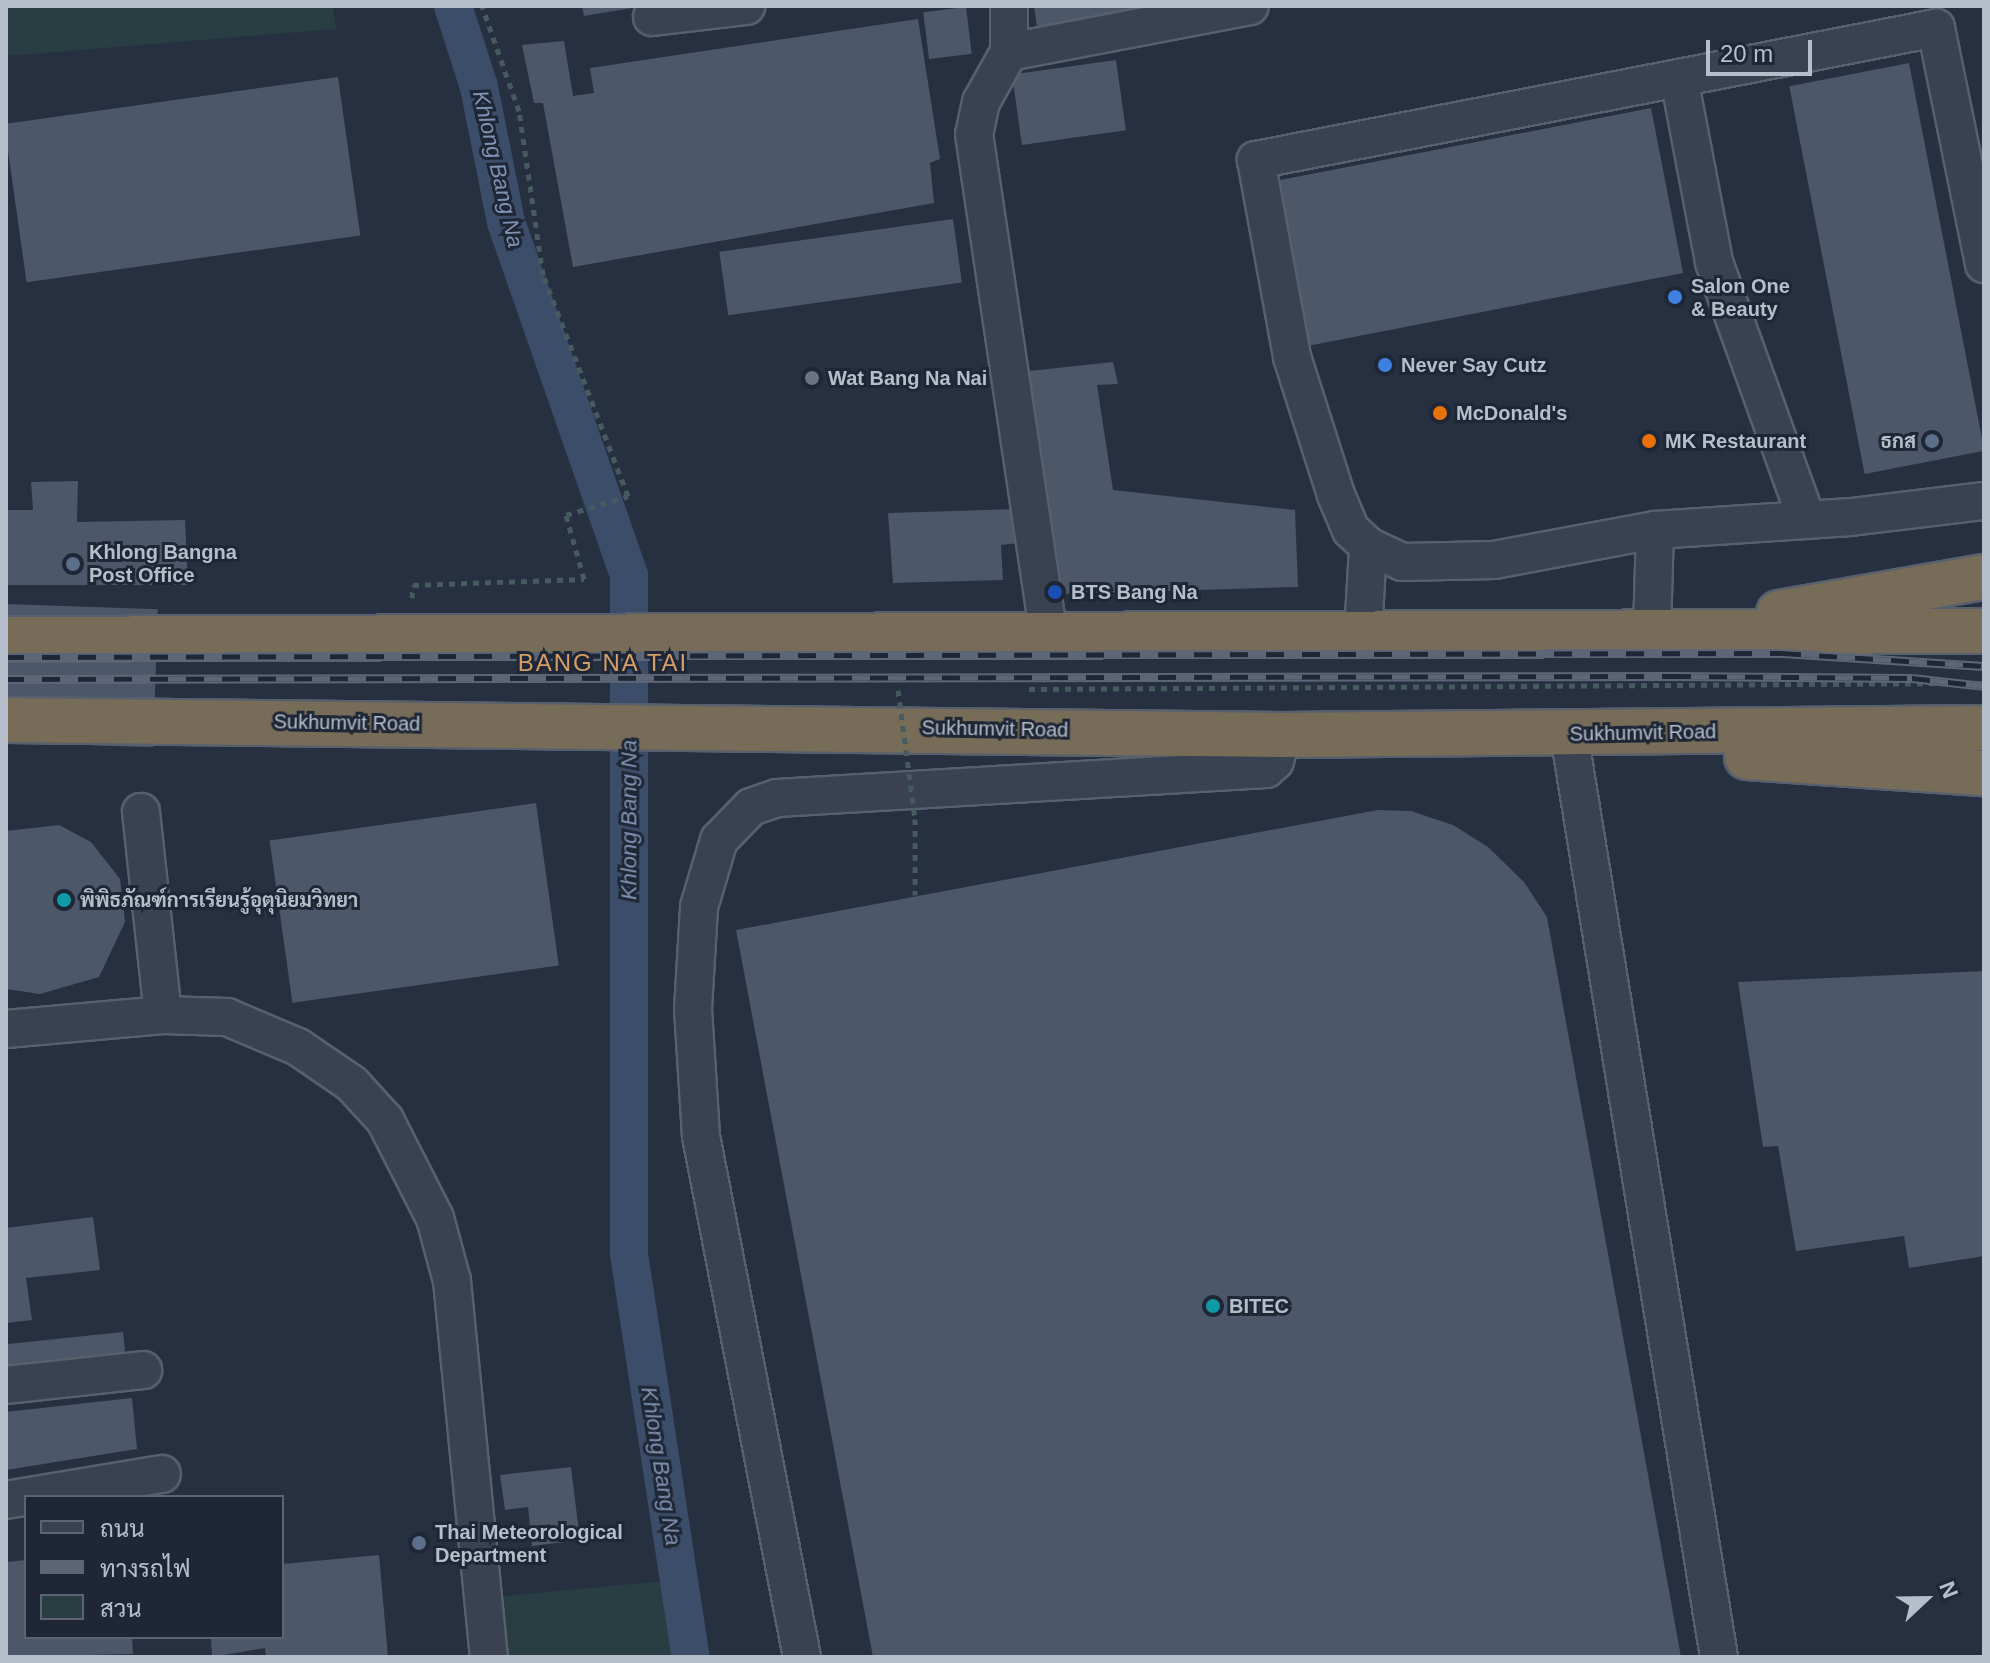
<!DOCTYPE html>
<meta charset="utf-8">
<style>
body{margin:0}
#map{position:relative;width:1990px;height:1663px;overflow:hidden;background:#263041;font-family:Arial,Sarabun,sans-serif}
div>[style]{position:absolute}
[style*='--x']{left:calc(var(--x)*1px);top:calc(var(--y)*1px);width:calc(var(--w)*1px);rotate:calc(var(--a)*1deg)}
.green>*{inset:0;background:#283e42}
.canal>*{height:38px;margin:-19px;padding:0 19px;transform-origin:19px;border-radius:19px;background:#3c4d69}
.building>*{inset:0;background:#4c576a;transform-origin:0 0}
.path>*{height:5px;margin-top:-2.5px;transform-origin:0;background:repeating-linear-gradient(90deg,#465a5f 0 6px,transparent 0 12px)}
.roads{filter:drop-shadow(2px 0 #58606e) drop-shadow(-2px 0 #58606e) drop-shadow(0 2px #58606e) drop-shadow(0 -2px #58606e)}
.minor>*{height:36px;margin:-18px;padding:0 18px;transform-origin:18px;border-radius:18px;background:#3a4251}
.highway>*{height:44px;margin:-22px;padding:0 22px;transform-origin:22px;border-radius:22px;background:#776c58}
.rail>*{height:9px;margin-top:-4.5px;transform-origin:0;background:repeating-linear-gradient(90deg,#1f2736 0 18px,#5d6677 0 36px);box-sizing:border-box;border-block:2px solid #5d6677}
.path-bridge>*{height:5px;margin-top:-2.5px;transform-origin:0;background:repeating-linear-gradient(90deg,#465a5f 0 6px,transparent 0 12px)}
.dots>*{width:22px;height:22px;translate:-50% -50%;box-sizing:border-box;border:4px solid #1f2736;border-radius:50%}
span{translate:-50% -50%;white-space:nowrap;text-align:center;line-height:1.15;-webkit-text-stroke:6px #1f2736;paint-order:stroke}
.poi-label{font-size:20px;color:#b7becb;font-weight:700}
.left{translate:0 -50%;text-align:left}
.right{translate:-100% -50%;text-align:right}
.street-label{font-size:20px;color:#b7becb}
.water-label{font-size:22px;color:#7f92b2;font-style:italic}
.quarter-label{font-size:24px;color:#d59d68;letter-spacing:2px}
.frame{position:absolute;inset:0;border:8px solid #b7becb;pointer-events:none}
.legend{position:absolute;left:24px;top:1495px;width:260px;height:144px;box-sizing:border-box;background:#1f2736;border:2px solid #5c6372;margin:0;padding:10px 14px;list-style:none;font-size:24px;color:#b7becb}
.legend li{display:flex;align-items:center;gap:16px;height:40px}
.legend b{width:40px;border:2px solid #5c6372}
.north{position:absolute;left:1886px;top:1559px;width:80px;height:80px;-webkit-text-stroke:6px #1f2736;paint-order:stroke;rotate:68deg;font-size:22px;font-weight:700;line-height:32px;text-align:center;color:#b7becb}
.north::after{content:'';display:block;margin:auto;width:28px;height:36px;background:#b7becb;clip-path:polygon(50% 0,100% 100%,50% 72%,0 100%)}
.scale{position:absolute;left:1706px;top:40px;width:106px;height:36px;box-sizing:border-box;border:4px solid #b7becb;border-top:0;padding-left:10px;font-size:24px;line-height:28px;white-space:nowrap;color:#b7becb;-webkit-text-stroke:6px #1f2736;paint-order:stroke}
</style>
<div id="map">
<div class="green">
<div style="clip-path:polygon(6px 6px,333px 6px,336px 29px,6px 56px)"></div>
<div style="clip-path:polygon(664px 1581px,673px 1657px,501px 1657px,496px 1597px)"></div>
</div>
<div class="canal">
<div style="--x:453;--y:6;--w:85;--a:72.2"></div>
<div style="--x:479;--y:87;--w:138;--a:78.7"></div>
<div style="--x:506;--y:222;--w:374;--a:70.8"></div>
<div style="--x:629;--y:575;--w:679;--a:90"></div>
<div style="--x:629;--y:1254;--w:408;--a:81.3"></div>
</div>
<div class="building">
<div style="clip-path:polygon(582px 6px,632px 6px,632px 8px,584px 16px)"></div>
<div style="clip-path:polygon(1034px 6px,1181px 6px,1039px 42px)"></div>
<div style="left:966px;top:7px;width:47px;height:43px;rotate:83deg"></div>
<div style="clip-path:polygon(918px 19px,940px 159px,930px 163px,934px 203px,573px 267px,543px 103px,534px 103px,522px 45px,564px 41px,573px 96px,594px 93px,590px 68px)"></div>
<div style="left:1116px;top:60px;width:71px;height:105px;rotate:82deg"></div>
<div style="left:1909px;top:63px;width:395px;height:122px;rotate:79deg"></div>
<div style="left:338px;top:77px;width:160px;height:337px;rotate:82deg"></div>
<div style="left:1651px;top:108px;width:168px;height:388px;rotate:79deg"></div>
<div style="left:953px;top:219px;width:64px;height:236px;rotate:82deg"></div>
<div style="clip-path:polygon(1113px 362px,1118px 384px,1097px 385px,1113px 490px,1295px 510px,1298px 587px,1063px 594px,1029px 371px)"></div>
<div style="clip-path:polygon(78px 481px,77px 522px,185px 520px,188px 585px,6px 585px,6px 510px,33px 510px,31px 482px)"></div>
<div style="clip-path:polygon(1017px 509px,1019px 543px,1001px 545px,1003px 580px,893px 583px,888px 513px)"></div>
<div style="left:6px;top:604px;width:152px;height:138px;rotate:2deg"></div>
<div style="left:536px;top:803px;width:164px;height:269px;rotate:82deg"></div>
<div style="clip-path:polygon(1378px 810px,1411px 811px,1453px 825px,1488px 847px,1524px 882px,1547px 917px,1681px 1657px,873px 1657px,736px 930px)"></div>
<div style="clip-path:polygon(59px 825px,91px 842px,120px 879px,125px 922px,99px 977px,40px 994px,6px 989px,6px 831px)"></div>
<div style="clip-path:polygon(1984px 971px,1984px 1256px,1909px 1268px,1904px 1236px,1796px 1251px,1778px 1146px,1763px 1147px,1738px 982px)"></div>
<div style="clip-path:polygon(93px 1217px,100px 1270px,26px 1278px,32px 1320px,6px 1323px,6px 1228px)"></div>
<div style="left:123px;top:1332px;width:28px;height:118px;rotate:84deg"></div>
<div style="clip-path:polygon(132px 1398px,137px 1449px,6px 1470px,6px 1412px)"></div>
<div style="clip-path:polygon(571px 1467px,580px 1540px,532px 1546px,528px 1507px,505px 1510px,500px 1475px)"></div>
<div style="clip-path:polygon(379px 1555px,388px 1657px,266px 1657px,265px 1648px,212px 1657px,211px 1637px,282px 1637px,282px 1564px)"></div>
<div style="clip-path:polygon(26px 1560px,26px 1637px,132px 1637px,133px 1654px,7px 1657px,6px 1562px)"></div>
</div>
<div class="path">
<div style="--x:412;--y:598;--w:13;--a:-86"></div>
<div style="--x:413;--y:585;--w:171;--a:-2"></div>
<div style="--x:584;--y:579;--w:66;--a:-105.7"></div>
<div style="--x:566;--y:515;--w:65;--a:-17"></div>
<div style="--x:628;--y:496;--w:237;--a:-111"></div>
<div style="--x:543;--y:275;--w:166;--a:-98.3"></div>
<div style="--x:519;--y:111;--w:111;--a:-109.4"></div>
<div style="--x:1029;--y:689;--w:955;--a:-0.36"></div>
</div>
<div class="roads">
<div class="minor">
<div style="--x:1009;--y:6;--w:46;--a:90"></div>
<div style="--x:1009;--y:52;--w:57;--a:119.2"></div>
<div style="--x:981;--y:102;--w:33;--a:102"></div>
<div style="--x:974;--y:134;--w:509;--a:81.52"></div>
<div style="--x:652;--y:17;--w:95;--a:-6.7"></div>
<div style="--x:1009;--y:52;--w:245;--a:-10.8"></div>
<div style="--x:1679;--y:78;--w:187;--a:79.2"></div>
<div style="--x:1714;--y:262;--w:274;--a:70.2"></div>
<div style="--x:1984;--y:264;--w:241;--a:-101.5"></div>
<div style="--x:1936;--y:28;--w:693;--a:169.01"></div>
<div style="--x:1256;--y:160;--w:200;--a:79.6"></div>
<div style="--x:1292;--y:357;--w:145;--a:72.3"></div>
<div style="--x:1336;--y:495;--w:38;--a:67"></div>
<div style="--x:1351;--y:530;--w:23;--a:43"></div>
<div style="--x:1368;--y:546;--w:38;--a:25"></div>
<div style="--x:1402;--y:562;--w:92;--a:-1.2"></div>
<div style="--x:1494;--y:560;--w:164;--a:-10.6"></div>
<div style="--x:1655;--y:530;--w:196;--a:-3.8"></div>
<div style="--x:1851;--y:517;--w:134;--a:-6.9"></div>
<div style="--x:1652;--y:631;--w:101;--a:-88.3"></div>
<div style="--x:1363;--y:634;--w:88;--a:-86.7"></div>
<div style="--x:1569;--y:734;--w:935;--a:80.77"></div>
<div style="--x:141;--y:812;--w:204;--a:83.8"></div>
<div style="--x:6;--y:1029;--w:158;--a:-5.1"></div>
<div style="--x:163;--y:1015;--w:64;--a:1.8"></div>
<div style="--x:227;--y:1017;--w:77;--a:22.9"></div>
<div style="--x:298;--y:1047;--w:65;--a:34.4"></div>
<div style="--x:352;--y:1084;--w:49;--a:47.5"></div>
<div style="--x:385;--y:1120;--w:110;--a:63"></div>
<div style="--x:435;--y:1218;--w:65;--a:74.9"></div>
<div style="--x:452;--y:1281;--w:378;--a:84.4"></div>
<div style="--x:6;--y:1385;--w:138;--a:-6.2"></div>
<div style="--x:6;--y:1500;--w:158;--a:-9.5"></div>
<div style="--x:802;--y:1657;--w:531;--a:-100.97"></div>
<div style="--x:701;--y:1136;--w:127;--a:-93.6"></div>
<div style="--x:693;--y:1009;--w:102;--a:-86.6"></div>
<div style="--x:699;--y:907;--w:70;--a:-73.4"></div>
<div style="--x:719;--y:840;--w:46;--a:-45.9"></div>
<div style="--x:751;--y:807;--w:28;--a:-19"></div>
<div style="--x:777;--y:798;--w:490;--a:-3.4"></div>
<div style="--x:1266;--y:769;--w:12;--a:-42"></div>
<div style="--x:1275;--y:761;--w:27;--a:-75"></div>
</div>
<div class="highway">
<div style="--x:1779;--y:613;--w:208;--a:-10"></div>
<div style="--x:6;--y:639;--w:1978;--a:-0.23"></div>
<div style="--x:6;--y:720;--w:1276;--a:0.67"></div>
<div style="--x:1282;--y:735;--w:702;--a:-0.57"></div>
<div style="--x:1747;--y:757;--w:238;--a:3.9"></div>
</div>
</div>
<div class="rail">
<div style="--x:6;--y:657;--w:1777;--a:-0.13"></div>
<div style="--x:1783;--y:653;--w:201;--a:3.7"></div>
<div style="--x:6;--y:679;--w:1667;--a:-0.1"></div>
<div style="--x:1673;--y:676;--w:239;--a:0.5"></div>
<div style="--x:1912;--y:678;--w:72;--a:6.3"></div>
</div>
<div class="path-bridge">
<div style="--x:898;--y:690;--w:130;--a:82.5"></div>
<div style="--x:915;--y:819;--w:76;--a:90"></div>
</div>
<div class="dots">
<div style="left:1675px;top:297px;background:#3f7fe0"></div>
<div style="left:1385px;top:365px;background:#3f7fe0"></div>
<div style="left:812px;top:378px;background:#6b7280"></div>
<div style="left:1440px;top:413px;background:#e8710a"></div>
<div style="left:1649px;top:441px;background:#e8710a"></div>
<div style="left:1932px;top:441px;background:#5c6f8a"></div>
<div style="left:73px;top:564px;background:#5c6f8a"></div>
<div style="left:1055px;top:592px;background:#1a4fb4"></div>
<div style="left:64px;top:900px;background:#0f9aa8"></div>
<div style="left:1213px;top:1306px;background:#0f9aa8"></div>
<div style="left:419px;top:1543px;background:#5c6f8a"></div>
</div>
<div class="poi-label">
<span class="left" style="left:1691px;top:298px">Salon One<br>&amp; Beauty</span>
<span class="left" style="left:1401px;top:365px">Never Say Cutz</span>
<span class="left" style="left:828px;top:378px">Wat Bang Na Nai</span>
<span class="left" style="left:1456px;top:413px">McDonald's</span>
<span class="left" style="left:1665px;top:441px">MK Restaurant</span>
<span class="right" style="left:1916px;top:441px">ธกส</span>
<span class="left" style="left:89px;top:564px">Khlong Bangna<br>Post Office</span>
<span class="left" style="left:1071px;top:592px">BTS Bang Na</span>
<span class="left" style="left:80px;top:900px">พิพิธภัณฑ์การเรียนรู้อุตุนิยมวิทยา</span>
<span class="left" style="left:1229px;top:1306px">BITEC</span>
<span class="left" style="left:435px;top:1544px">Thai Meteorological<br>Department</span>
</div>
<div class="street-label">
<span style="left:347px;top:723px;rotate:1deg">Sukhumvit Road</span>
<span style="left:995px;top:729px;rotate:1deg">Sukhumvit Road</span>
<span style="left:1643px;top:733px;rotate:-1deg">Sukhumvit Road</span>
</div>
<div class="water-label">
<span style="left:498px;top:169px;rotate:77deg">Khlong Bang Na</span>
<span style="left:629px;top:820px;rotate:-90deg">Khlong Bang Na</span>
<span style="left:661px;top:1466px;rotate:81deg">Khlong Bang Na</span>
</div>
<div class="quarter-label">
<span style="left:603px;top:663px">BANG NA TAI</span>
</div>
<div class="frame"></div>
<ul class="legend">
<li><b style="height:10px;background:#3a4251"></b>ถนน</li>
<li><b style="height:10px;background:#5d6677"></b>ทางรถไฟ</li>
<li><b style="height:22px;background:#283e42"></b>สวน</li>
</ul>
<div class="north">N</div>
<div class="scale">20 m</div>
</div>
